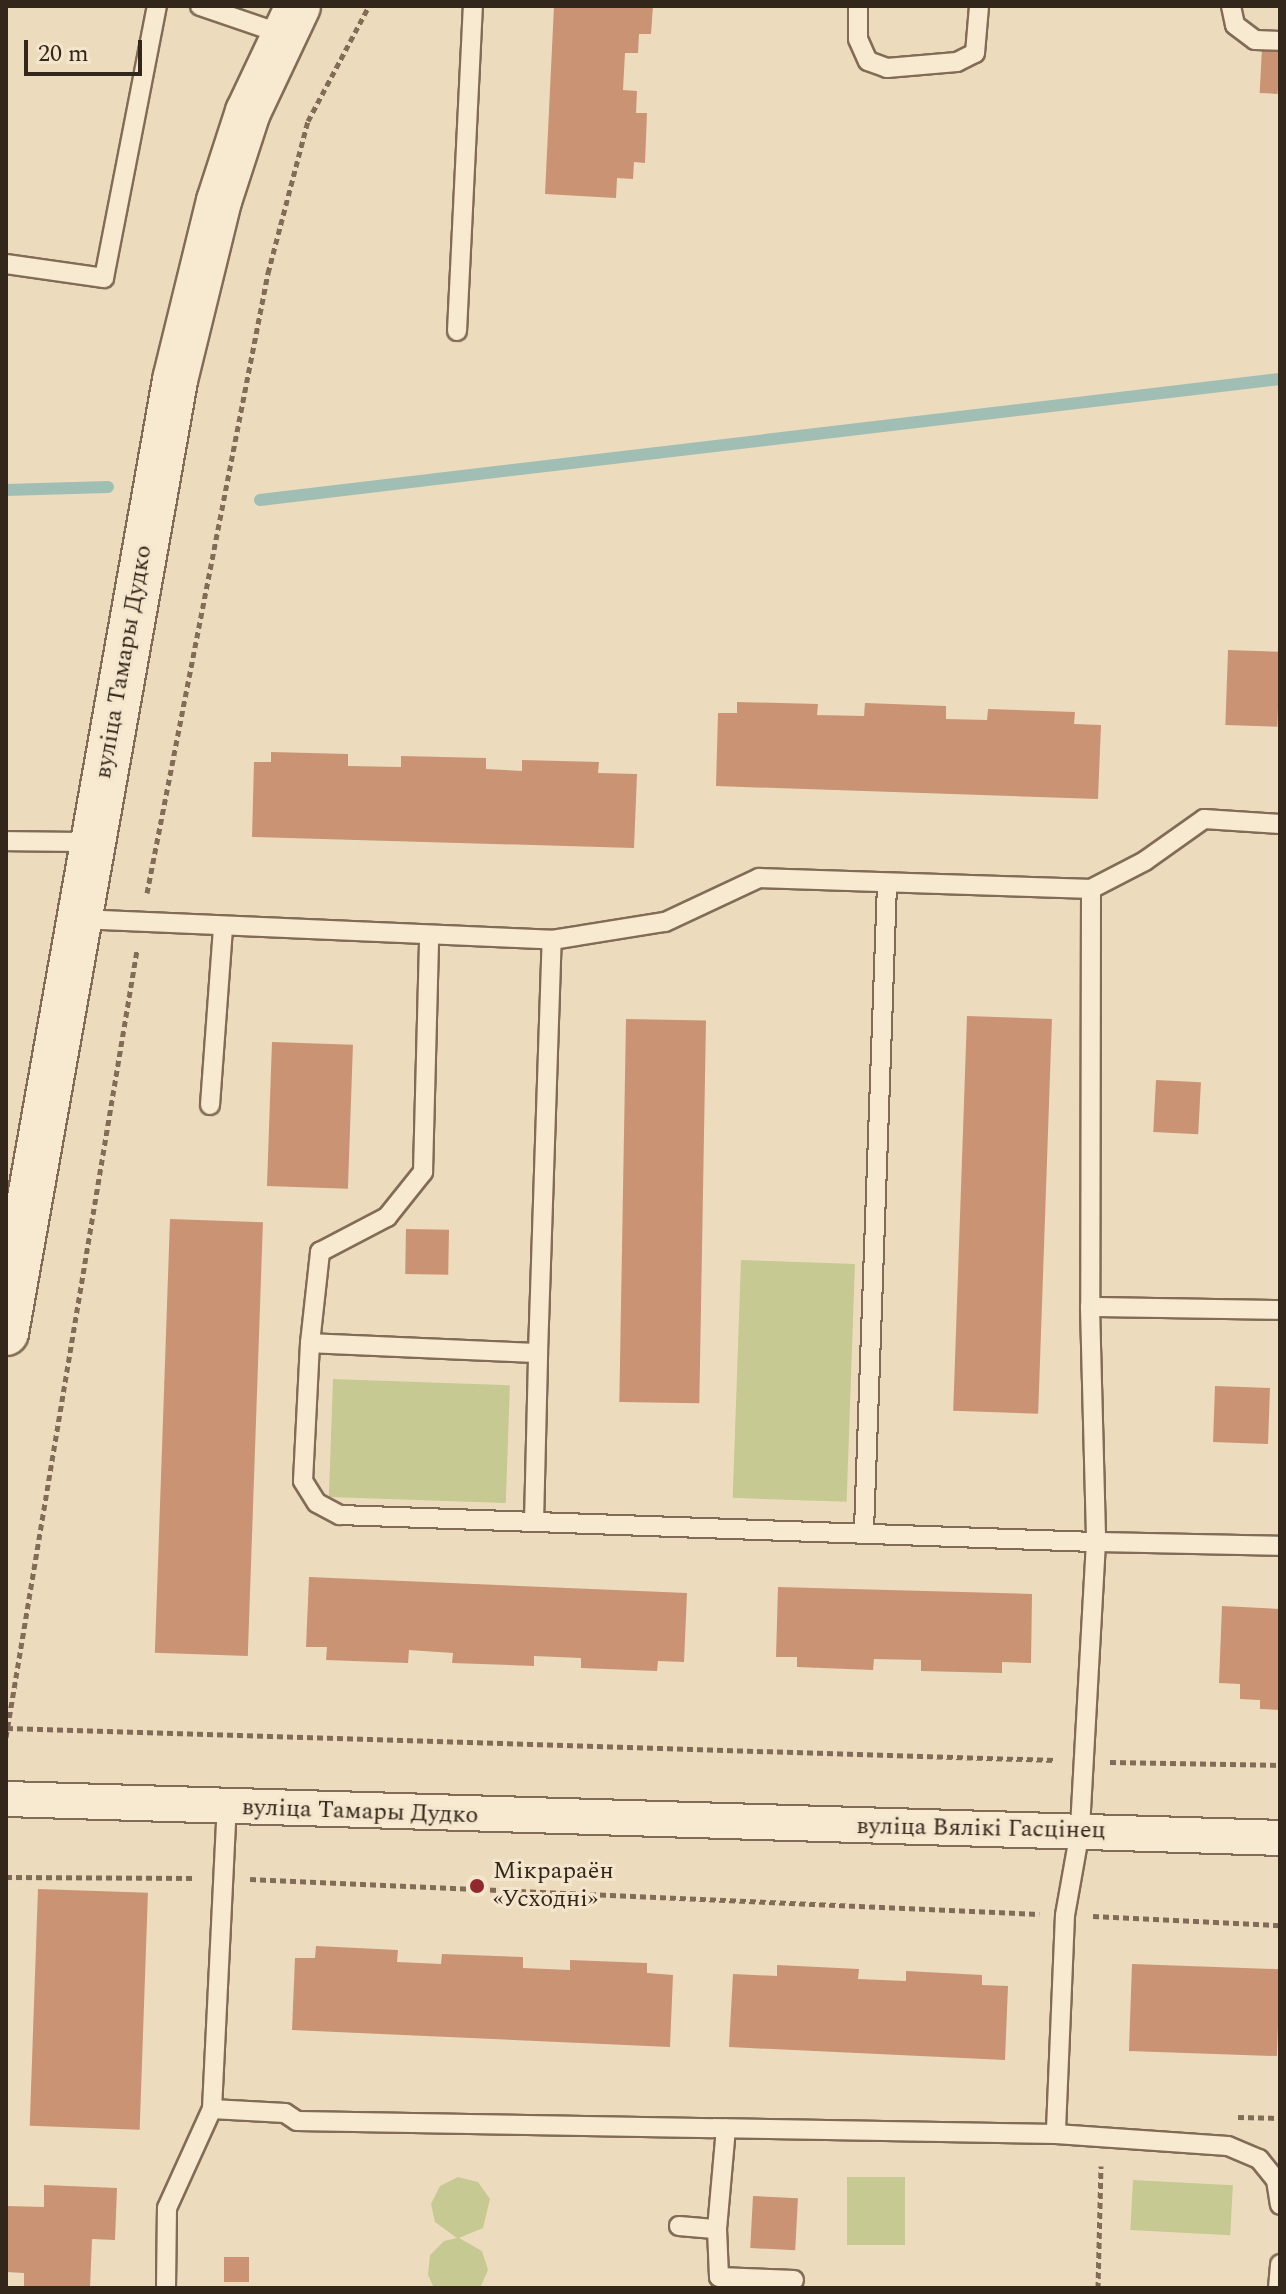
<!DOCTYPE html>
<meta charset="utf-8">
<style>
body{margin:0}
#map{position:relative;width:1286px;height:2294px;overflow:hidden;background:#ecdcbd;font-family:Spectral,serif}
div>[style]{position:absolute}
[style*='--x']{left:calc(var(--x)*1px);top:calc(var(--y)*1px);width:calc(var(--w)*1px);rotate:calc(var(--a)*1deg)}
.green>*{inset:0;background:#c6c992;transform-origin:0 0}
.stream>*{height:12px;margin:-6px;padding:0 6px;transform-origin:6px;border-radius:6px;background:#a1beb4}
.building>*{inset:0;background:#ca9374;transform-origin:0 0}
.path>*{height:5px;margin-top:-2.5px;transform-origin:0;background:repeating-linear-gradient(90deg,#836c57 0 6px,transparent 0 10px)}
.roads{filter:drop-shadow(2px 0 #836c57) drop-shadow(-2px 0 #836c57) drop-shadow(0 2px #836c57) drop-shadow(0 -2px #836c57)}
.lane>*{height:18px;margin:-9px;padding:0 9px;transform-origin:9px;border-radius:9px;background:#f8ead0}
.street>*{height:34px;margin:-17px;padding:0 17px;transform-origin:17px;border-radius:17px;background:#f8ead0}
.secondary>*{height:44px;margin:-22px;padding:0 22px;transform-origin:22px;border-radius:22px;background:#f8ead0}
.dots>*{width:22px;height:22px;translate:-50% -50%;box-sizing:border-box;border:4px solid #f4e6cc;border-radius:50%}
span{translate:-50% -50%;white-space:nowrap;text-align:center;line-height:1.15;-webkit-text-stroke:6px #f4e6cc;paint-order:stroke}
.street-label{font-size:24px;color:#33261b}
.poi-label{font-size:24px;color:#33261b}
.left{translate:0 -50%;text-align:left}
.frame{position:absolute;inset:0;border:8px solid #33261b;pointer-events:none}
.scale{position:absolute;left:24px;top:40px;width:118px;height:36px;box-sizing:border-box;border:4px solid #33261b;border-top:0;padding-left:10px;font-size:24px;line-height:28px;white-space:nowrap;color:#33261b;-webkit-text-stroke:6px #f4e6cc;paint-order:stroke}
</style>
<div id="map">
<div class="green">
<div style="left:741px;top:1260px;width:114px;height:238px;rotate:2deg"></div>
<div style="left:333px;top:1379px;width:177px;height:118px;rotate:2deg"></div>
<div style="clip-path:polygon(458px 2177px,478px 2182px,490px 2199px,483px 2228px,459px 2238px,482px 2251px,488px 2270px,480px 2288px,434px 2288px,428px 2275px,430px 2255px,444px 2241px,457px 2238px,435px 2222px,431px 2204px,440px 2186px)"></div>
<div style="left:847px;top:2177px;width:58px;height:68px"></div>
<div style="left:1133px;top:2180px;width:100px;height:50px;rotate:3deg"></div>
</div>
<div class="stream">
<div style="--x:6;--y:490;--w:102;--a:-1.7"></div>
<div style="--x:260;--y:500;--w:1027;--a:-6.77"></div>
</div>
<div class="building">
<div style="clip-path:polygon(554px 6px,653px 6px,651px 34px,639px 34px,638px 53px,625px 53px,623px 90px,637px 91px,636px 113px,647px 113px,645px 163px,634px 162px,633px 179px,617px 178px,616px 198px,545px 194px)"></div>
<div style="left:1262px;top:48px;width:18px;height:45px;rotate:3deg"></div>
<div style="left:1228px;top:650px;width:52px;height:75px;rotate:2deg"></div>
<div style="clip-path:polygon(737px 702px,818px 704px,817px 715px,864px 716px,865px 703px,946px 706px,946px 719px,987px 720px,988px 709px,1075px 712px,1074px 724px,1101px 725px,1098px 799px,716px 786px,718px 713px,737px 713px)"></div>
<div style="clip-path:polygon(271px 752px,348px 754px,348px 766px,401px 767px,401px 756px,486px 758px,486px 769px,522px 771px,522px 760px,599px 762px,598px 773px,637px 774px,634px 848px,252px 837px,254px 762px,271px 762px)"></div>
<div style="left:967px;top:1016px;width:85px;height:395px;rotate:2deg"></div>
<div style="left:626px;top:1019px;width:80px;height:383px;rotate:1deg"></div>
<div style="left:272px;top:1042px;width:81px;height:144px;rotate:2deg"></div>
<div style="left:1156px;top:1080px;width:45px;height:52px;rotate:3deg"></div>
<div style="left:170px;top:1219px;width:93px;height:434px;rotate:2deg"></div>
<div style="left:406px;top:1229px;width:43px;height:45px;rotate:1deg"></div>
<div style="left:1215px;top:1386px;width:55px;height:56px;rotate:2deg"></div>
<div style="clip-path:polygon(309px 1577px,687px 1593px,684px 1662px,658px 1661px,657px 1671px,581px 1668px,581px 1658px,534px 1656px,534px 1666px,452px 1663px,453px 1653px,409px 1650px,408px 1663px,326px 1660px,327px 1647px,306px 1647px)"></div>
<div style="clip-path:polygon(778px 1587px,1032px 1594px,1031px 1663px,1002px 1662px,1002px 1673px,921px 1671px,921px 1660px,874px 1659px,873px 1670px,797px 1667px,797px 1657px,776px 1657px)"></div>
<div style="clip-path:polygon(1222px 1606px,1280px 1609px,1280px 1710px,1260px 1709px,1260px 1700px,1240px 1699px,1240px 1684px,1219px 1683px)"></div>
<div style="left:38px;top:1889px;width:110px;height:237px;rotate:2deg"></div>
<div style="clip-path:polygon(316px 1946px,398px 1950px,397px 1962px,441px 1964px,442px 1954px,523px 1957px,523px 1968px,570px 1970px,570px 1960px,647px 1963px,647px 1973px,673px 1975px,670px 2047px,292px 2030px,295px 1958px,315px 1958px)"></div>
<div style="left:1132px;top:1964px;width:148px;height:87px;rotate:2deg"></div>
<div style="clip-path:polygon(777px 1965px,859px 1969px,858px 1979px,906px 1981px,906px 1971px,982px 1975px,982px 1985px,1008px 1986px,1005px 2060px,729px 2047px,733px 1974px,777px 1976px)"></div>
<div style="clip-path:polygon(44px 2185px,117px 2188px,115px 2240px,92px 2239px,90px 2288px,24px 2288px,24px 2273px,6px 2272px,6px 2206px,44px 2207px)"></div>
<div style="left:753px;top:2196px;width:45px;height:52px;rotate:3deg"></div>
<div style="left:224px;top:2257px;width:25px;height:25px"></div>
</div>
<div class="path">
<div style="--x:147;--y:893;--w:632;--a:-78.96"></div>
<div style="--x:268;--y:273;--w:157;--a:-75.3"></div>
<div style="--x:308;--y:121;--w:130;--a:-62.1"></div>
<div style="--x:7;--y:1728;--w:1049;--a:1.75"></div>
<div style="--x:6;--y:1737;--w:798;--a:-80.55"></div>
<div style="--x:1110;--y:1762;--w:170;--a:1"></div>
<div style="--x:6;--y:1877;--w:190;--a:0.3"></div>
<div style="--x:250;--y:1879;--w:790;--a:2.54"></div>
<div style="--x:1093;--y:1916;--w:187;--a:2.8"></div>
<div style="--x:1238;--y:2117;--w:42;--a:1.4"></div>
<div style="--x:1098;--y:2288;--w:122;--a:-88.6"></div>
</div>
<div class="roads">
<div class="lane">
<div style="--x:200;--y:6;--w:87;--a:18.9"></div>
<div style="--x:858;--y:6;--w:33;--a:90"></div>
<div style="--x:858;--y:39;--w:24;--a:66"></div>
<div style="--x:868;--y:61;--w:20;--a:20"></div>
<div style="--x:887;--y:68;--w:70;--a:-4.9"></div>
<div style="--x:957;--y:62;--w:20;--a:-27"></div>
<div style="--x:975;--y:53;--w:47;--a:-85.1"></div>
<div style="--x:1231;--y:6;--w:19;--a:78"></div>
<div style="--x:1235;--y:25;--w:25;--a:37"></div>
<div style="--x:1255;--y:40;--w:25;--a:2"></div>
<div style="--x:6;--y:264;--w:99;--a:8.1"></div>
<div style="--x:104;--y:278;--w:277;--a:-79"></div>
<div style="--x:457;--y:331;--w:325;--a:-87.2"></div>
<div style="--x:1280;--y:824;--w:76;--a:-176.2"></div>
<div style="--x:1204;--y:819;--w:72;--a:144.6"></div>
<div style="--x:1145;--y:861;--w:61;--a:152.6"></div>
<div style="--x:1091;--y:889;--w:418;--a:90.1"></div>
<div style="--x:1090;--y:1307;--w:235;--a:88.5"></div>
<div style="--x:1096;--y:1542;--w:184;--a:1.2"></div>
<div style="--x:6;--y:841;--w:86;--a:0.7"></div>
<div style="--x:79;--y:919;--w:473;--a:2.5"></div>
<div style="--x:552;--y:940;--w:114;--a:-9.1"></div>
<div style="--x:665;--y:922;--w:104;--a:-25.1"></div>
<div style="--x:759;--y:878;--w:332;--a:1.9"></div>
<div style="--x:210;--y:1105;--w:178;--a:-85.8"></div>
<div style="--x:1090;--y:1307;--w:190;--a:0.9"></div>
<div style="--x:310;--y:1343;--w:92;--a:-83.7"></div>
<div style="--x:320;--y:1252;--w:76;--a:-27.6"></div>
<div style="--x:387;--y:1217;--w:58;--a:-51.3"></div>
<div style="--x:423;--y:1172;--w:237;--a:-88.5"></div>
<div style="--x:538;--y:1353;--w:413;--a:-88.1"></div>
<div style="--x:534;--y:1522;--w:169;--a:-88.6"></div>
<div style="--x:538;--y:1353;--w:228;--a:-177.5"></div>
<div style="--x:310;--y:1343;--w:138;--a:92.9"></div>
<div style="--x:303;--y:1481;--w:26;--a:58"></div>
<div style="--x:317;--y:1503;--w:26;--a:28"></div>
<div style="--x:340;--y:1515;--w:756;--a:2.05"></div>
<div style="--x:1096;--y:1542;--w:289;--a:93.2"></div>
<div style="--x:1080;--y:1831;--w:85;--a:100.1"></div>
<div style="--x:1065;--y:1915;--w:219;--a:92.4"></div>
<div style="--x:864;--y:1530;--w:645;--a:-87.96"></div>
<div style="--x:212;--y:2109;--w:302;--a:-87.2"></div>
<div style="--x:679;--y:2226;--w:38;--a:5"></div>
<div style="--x:717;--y:2229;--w:101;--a:-84.9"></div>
<div style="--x:717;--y:2229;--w:48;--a:87.6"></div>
<div style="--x:719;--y:2277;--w:75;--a:2.3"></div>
<div style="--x:166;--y:2288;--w:80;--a:-89.3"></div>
<div style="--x:167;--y:2208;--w:109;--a:-65.6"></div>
<div style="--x:212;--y:2109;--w:73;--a:3.1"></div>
<div style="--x:285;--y:2113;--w:14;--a:34"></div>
<div style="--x:297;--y:2121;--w:759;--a:0.98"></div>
<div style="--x:1056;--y:2134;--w:172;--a:4"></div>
<div style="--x:1228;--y:2146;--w:34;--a:23"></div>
<div style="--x:1259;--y:2159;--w:27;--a:51"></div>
<div style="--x:1276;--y:2180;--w:25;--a:81"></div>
<div style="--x:1278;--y:2288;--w:24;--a:-85"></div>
</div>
<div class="street">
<div style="--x:6;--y:1799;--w:1275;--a:1.75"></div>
</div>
<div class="secondary">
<div style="--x:6;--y:1333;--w:968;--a:-79.94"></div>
<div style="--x:175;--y:380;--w:184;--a:-76.2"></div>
<div style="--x:219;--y:201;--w:94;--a:-72"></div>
<div style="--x:248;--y:112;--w:117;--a:-64.7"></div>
</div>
</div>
<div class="dots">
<div style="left:477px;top:1886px;background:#91282f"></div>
</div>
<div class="street-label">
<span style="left:124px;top:662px;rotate:-80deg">вуліца Тамары Дудко</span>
<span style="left:360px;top:1812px;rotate:2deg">вуліца Тамары Дудко</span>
<span style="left:981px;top:1829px;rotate:1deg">вуліца Вялікі Гасцінец</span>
</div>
<div class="poi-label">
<span class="left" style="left:493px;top:1886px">Мікрараён<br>«Усходні»</span>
</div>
<div class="frame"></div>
<div class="scale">20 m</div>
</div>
